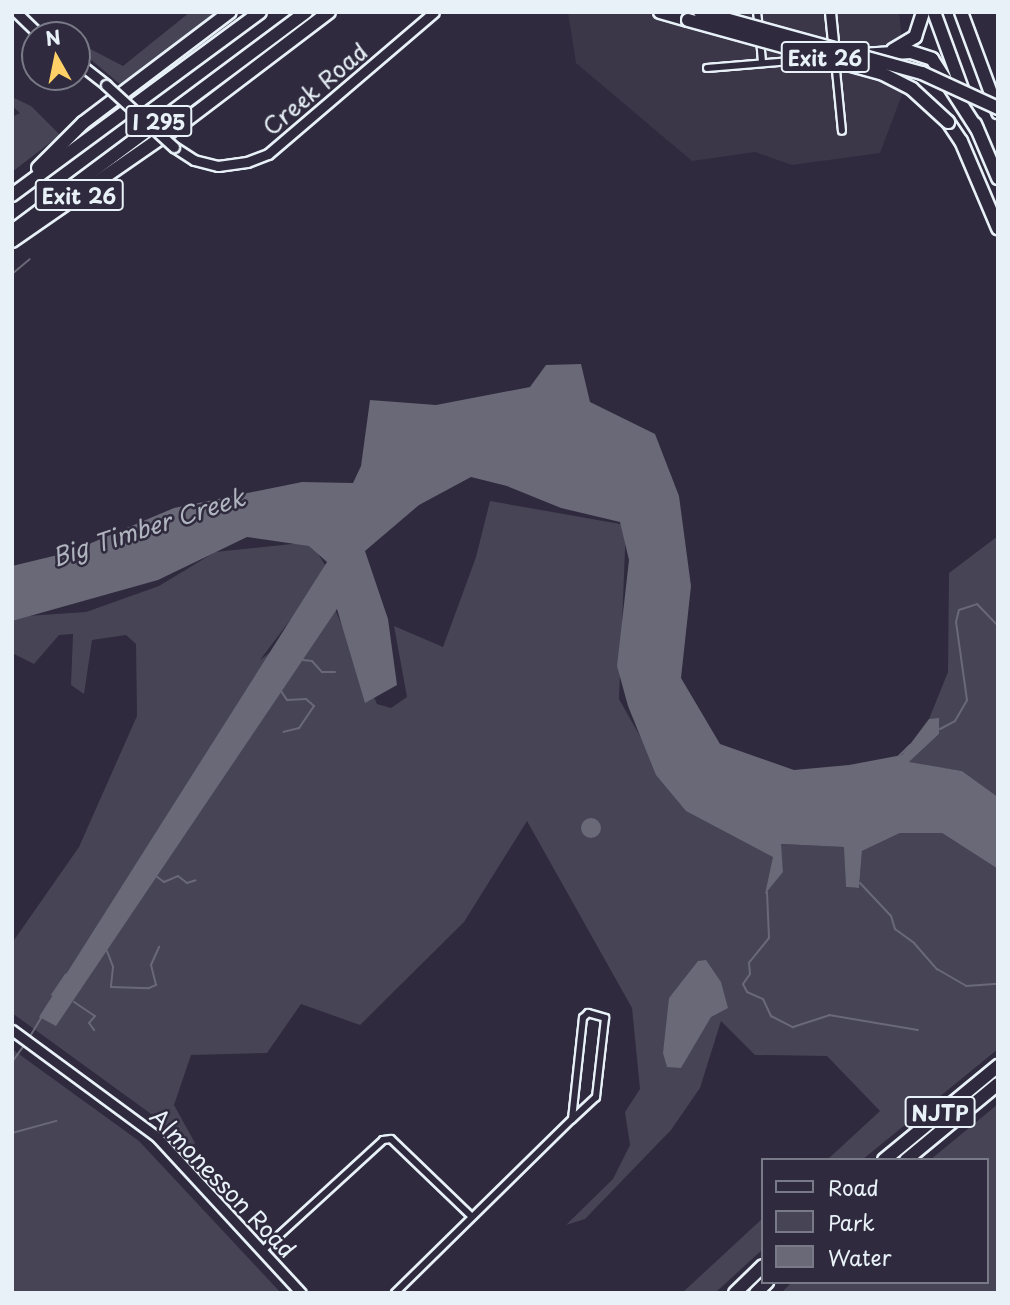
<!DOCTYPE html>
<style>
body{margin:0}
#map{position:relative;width:1010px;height:1305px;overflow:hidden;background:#2f2a3d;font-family:"Playpen Sans",sans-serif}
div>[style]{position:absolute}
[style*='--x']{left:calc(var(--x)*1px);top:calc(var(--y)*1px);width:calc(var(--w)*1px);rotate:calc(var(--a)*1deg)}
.built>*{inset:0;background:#3b3749}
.green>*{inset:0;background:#464455}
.water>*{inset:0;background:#696978}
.round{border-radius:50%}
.stream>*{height:2px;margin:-1px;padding:0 1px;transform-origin:1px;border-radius:1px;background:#696978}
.roads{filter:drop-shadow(2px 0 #e8f1f8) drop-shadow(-2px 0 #e8f1f8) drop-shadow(0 2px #e8f1f8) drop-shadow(0 -2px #e8f1f8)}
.street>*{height:6px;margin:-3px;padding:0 3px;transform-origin:3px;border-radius:3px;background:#2f2a3d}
.secondary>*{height:9px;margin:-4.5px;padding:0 4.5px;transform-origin:4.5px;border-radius:4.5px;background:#2f2a3d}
.highway>*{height:12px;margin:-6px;padding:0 6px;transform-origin:6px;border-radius:6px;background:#2f2a3d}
.bridges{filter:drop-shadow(2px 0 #e8f1f8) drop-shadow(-2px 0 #e8f1f8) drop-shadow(0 2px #e8f1f8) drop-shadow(0 -2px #e8f1f8)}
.secondary-bridge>*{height:9px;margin:-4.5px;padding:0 4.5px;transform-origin:4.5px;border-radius:4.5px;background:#2f2a3d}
.highway-bridge>*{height:12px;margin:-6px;padding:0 6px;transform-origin:6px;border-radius:6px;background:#2f2a3d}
span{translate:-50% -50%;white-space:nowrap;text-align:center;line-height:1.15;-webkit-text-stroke:5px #2f2a3d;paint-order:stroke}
.shield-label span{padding:2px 5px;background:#2f2a3d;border:2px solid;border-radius:5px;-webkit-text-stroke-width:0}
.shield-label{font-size:21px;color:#e8f1f8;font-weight:700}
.street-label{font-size:23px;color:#e8f1f8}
.water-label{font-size:24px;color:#afb4be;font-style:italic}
.frame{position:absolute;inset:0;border:14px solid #e8f1f8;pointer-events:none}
.legend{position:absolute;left:761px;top:1158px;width:228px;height:126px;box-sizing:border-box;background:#2f2a3d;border:2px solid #797a88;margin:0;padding:9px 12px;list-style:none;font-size:21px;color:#e8f1f8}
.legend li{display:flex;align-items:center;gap:14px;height:35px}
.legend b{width:35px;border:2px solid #797a88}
.north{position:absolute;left:21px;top:21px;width:70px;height:70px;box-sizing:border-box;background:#2f2a3d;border:2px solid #797a88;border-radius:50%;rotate:351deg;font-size:19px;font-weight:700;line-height:28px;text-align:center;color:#e8f1f8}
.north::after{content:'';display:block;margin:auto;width:24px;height:32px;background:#ffd166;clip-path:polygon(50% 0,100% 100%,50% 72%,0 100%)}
</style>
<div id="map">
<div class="built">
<div style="clip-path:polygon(568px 12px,899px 12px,903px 51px,874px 75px,903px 92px,880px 153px,792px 165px,755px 152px,692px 161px,576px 63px)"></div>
</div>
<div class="green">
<div style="clip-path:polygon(190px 12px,219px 12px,121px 85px,77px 48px,77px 42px,123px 66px)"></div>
<div style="clip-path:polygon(12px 97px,31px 106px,60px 135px,12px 172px,12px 117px,20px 113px,12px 106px)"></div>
<div style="clip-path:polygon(490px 501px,626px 525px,619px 699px,670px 789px,774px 857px,766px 892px,783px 872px,780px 844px,845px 847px,846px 887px,859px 888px,862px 851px,900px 833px,942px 833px,998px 869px,998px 1049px,862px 1160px,827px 1160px,880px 1111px,827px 1056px,755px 1055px,721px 1021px,700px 1088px,671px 1130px,585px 1219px,566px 1225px,613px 1179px,630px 1145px,625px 1112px,640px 1089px,632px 1008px,527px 821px,464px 922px,360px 1025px,301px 1004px,267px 1053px,191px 1055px,174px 1105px,195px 1143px,190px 1150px,158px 1119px,12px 1013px,12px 943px,79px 847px,137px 716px,136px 644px,126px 635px,92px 640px,84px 694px,71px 685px,73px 634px,59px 635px,34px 664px,12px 653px,12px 617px,86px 612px,159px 586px,215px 552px,311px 542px,328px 570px,260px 660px,333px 605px,377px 704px,391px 708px,407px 697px,394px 626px,443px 647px,476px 557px)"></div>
<div style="clip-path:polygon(998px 536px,998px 797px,962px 771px,908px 763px,939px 734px,939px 719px,929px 719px,948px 672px,949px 573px)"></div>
<div style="clip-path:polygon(12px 1049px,139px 1141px,281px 1293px,12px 1293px)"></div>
<div style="clip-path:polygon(998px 1104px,998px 1293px,781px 1293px,792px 1282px,987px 1282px,987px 1160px,930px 1160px)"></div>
<div style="clip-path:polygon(763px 1218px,763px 1249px,715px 1293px,682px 1293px)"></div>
</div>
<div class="water">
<div style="clip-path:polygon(581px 364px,590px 402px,655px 434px,679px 496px,691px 586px,681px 678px,720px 744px,794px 770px,849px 765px,902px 755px,929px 719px,939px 718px,939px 734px,909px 762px,962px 771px,998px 797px,998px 869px,942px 833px,900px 833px,862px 851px,859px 888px,846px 887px,844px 847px,781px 844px,783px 872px,765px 894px,773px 857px,686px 811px,656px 775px,628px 706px,617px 666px,629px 560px,620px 522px,561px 508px,507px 486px,471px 477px,419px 505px,365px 551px,388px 619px,397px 685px,365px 703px,337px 609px,56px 1026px,39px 1017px,327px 562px,309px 546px,247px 537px,158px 580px,12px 621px,12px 566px,70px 552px,174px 508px,302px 482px,353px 483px,361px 466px,370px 400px,436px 405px,530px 387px,546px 365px)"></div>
<div class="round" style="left:581px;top:818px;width:20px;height:20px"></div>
<div style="clip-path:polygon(706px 960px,721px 982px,728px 1008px,711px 1017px,681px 1068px,667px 1067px,663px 1053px,669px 998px,698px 961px)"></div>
</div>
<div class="stream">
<div style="--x:12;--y:274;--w:23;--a:-40"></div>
<div style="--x:303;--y:660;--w:9;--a:6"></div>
<div style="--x:312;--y:661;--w:15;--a:48"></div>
<div style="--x:322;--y:672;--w:13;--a:0"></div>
<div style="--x:281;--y:691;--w:11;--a:56"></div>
<div style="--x:287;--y:700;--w:19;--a:-3"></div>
<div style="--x:306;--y:699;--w:11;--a:41"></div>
<div style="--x:314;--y:706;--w:27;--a:124"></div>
<div style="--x:299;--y:728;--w:16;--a:166"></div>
<div style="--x:940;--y:729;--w:17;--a:-28"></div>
<div style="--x:955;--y:721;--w:24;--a:-60"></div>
<div style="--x:967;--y:700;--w:79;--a:-98"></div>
<div style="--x:956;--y:622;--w:12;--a:-76"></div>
<div style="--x:959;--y:610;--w:19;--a:-18"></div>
<div style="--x:977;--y:604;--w:30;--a:46"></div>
<div style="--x:899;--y:756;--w:16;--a:-45"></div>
<div style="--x:156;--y:876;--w:10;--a:37"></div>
<div style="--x:164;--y:882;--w:15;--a:-23"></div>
<div style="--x:178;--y:876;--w:11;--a:38"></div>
<div style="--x:187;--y:883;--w:9;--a:-18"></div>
<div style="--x:860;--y:883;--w:45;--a:46.8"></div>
<div style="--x:891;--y:916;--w:14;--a:73"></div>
<div style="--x:895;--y:929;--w:24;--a:36"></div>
<div style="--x:914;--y:943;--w:35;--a:49"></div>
<div style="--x:937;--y:969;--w:34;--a:30"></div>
<div style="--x:966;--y:986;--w:32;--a:-4"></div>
<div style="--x:767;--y:892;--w:46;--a:87.5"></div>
<div style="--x:769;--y:938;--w:32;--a:129"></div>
<div style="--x:749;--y:963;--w:11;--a:85"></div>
<div style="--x:750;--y:974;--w:12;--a:125"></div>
<div style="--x:743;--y:984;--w:9;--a:63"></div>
<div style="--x:747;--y:992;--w:17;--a:24"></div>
<div style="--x:763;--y:999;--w:19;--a:65"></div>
<div style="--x:771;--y:1016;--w:25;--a:27"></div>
<div style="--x:793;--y:1027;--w:38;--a:-18"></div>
<div style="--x:829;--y:1015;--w:90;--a:9.6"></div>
<div style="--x:107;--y:951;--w:17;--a:69"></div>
<div style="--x:113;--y:967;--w:20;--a:96"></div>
<div style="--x:111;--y:987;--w:38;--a:2"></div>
<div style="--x:149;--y:988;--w:8;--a:-23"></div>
<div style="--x:156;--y:985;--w:21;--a:-104"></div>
<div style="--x:151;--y:965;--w:20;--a:-66"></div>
<div style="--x:52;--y:995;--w:25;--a:-56"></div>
<div style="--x:74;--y:1002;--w:25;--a:34"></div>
<div style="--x:95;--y:1016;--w:9;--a:131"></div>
<div style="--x:89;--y:1023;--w:9;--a:54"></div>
<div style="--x:29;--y:1038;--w:26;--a:-59"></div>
<div style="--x:12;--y:1062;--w:24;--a:-54"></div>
<div style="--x:12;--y:1133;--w:46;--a:-15.3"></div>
</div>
<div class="roads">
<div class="street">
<div style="--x:757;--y:12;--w:16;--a:83"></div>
<div style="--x:760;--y:39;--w:24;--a:85"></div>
<div style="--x:835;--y:60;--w:71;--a:84.4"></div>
<div style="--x:707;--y:68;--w:108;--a:-4.8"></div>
<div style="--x:588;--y:1013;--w:18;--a:16"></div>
<div style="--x:605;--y:1018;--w:80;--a:96.5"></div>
<div style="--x:596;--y:1097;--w:33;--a:137"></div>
<div style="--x:572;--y:1119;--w:102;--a:-83.8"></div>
<div style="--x:583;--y:1018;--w:7;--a:-45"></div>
<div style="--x:262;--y:1251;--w:164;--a:-42.5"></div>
<div style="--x:383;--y:1140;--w:8;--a:-7"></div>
<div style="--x:391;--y:1139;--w:112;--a:43.9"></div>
<div style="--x:395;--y:1293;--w:248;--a:-44.5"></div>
</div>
<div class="secondary">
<div style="--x:16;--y:12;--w:33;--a:44"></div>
<div style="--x:830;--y:12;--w:40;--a:84.3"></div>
<div style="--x:77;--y:62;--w:37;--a:38"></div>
<div style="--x:174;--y:147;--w:24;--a:33"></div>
<div style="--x:194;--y:160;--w:25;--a:14"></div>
<div style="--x:218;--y:166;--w:29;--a:-8"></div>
<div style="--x:247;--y:162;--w:22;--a:-21"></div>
<div style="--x:268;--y:154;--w:218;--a:-40.5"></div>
<div style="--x:12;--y:1030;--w:180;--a:36.4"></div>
<div style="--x:157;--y:1137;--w:212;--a:47.3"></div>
</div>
<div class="highway">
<div style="--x:660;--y:12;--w:29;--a:16"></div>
<div style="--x:934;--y:12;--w:90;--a:70"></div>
<div style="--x:961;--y:12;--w:107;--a:69.7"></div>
<div style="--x:893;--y:50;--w:26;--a:-31"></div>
<div style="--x:915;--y:37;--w:26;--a:-72"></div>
<div style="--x:860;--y:55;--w:51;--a:-3.4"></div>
<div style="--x:911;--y:52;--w:22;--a:18"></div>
<div style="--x:932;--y:59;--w:83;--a:57.3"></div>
<div style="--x:948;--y:122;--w:23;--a:56"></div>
<div style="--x:961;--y:141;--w:95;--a:67"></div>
<div style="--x:975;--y:124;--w:59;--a:66.9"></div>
<div style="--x:38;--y:168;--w:64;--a:-45"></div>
<div style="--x:83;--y:123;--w:184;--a:-37.1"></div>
<div style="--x:12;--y:195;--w:308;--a:-36.4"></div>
<div style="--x:15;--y:229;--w:363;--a:-36.7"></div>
<div style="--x:12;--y:241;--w:209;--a:-34.7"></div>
<div style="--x:184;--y:122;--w:182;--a:-37.2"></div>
<div style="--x:884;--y:1160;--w:148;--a:-39.5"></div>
<div style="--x:906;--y:1160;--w:119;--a:-39.6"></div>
<div style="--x:735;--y:1293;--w:39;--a:-44"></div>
<div style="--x:756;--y:1293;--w:16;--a:-45"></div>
</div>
</div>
<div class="bridges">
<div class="secondary-bridge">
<div style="--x:106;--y:85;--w:92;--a:42.4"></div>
</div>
<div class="highway-bridge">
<div style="--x:700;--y:12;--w:230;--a:15.4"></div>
<div style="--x:922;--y:73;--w:84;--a:24.7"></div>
<div style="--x:688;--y:20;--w:200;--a:15.4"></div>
<div style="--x:881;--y:73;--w:35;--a:27"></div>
<div style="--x:912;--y:89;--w:49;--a:42.5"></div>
</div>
</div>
<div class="shield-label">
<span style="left:825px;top:57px">Exit 26</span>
<span style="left:159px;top:121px">I 295</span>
<span style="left:79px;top:195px">Exit 26</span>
<span style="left:940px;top:1112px">NJTP</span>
</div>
<div class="street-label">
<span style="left:315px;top:89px;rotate:-40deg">Creek Road</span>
<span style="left:223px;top:1183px;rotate:46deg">Almonesson Road</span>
</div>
<div class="water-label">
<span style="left:148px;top:527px;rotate:-18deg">Big Timber Creek</span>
</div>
<div class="frame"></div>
<ul class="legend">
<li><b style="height:9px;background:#2f2a3d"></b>Road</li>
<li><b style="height:19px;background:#464455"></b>Park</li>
<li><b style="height:19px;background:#696978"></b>Water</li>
</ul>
<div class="north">N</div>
</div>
